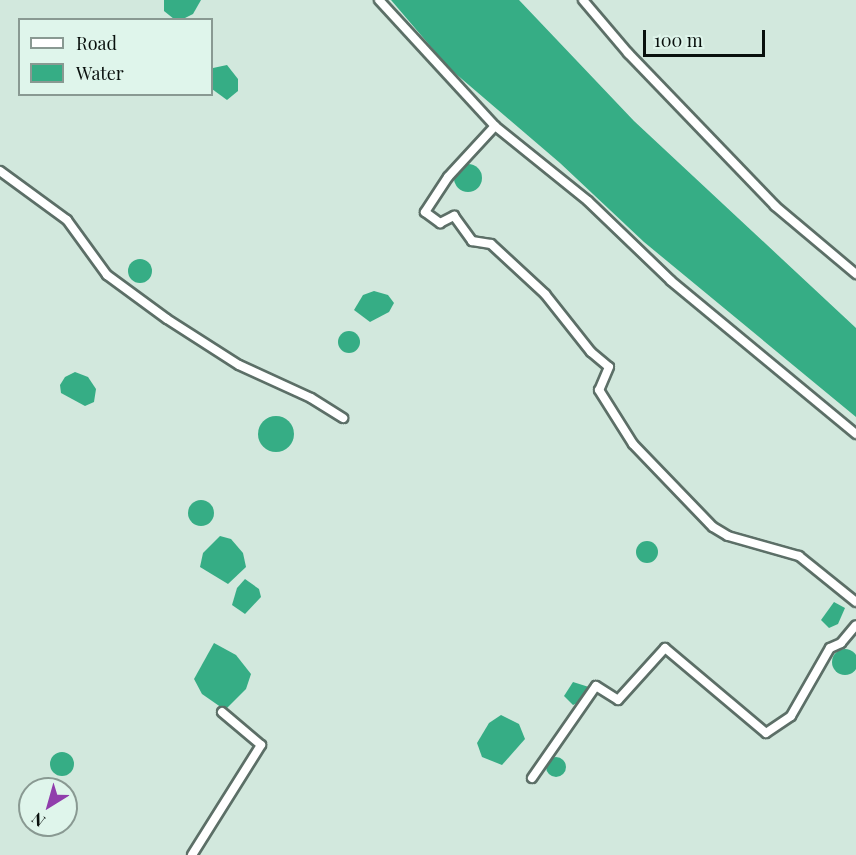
<!DOCTYPE html>
<style>
body{margin:0}
#map{position:relative;width:856px;height:855px;overflow:hidden;background:#d2e8dd;font-family:"Playfair Display",serif}
div>[style]{position:absolute}
[style*='--x']{left:calc(var(--x)*1px);top:calc(var(--y)*1px);width:calc(var(--w)*1px);rotate:calc(var(--a)*1deg)}
.water>*{inset:0;background:#36ad85}
.round{border-radius:50%}
.roads{filter:drop-shadow(2px 0 #5c6f67) drop-shadow(-2px 0 #5c6f67) drop-shadow(0 2px #5c6f67) drop-shadow(0 -2px #5c6f67)}
.minor>*{height:8px;margin:-4px;padding:0 4px;transform-origin:4px;border-radius:4px;background:#fff}
span{translate:-50% -50%;white-space:nowrap;text-align:center;line-height:1.15;-webkit-text-stroke:6px #dff5eb;paint-order:stroke}
.legend{position:absolute;left:18px;top:18px;width:195px;height:78px;box-sizing:border-box;background:#dff5eb;border:2px solid #899992;margin:0;padding:8px 10px;list-style:none;font-size:18px;color:#09100d}
.legend li{display:flex;align-items:center;gap:12px;height:30px}
.legend b{width:30px;border:2px solid #899992}
.north{position:absolute;left:18px;top:777px;width:60px;height:60px;box-sizing:border-box;background:#dff5eb;border:2px solid #899992;border-radius:50%;rotate:217deg;font-size:16px;font-weight:700;line-height:24px;text-align:center;color:#09100d}
.north::after{content:'';display:block;margin:auto;width:21px;height:27px;background:#903eac;clip-path:polygon(50% 0,100% 100%,50% 72%,0 100%)}
.scale{position:absolute;left:643px;top:30px;width:122px;height:27px;box-sizing:border-box;border:3px solid #09100d;border-top:0;padding-left:8px;font-size:18px;line-height:21px;white-space:nowrap;color:#09100d;-webkit-text-stroke:4px #dff5eb;paint-order:stroke}
</style>
<div id="map">
<div class="water">
<div style="clip-path:polygon(201px 0,193px 14px,183px 19px,174px 19px,164px 11px,164px 0)"></div>
<div style="clip-path:polygon(391px 0,519px 0,634px 121px,856px 328px,856px 417px,644px 242px,560px 163px,449px 68px)"></div>
<div style="clip-path:polygon(227px 65px,238px 79px,238px 91px,227px 100px,212px 89px,213px 68px)"></div>
<div class="round" style="left:454px;top:164px;width:28px;height:28px"></div>
<div class="round" style="left:128px;top:259px;width:24px;height:24px"></div>
<div style="clip-path:polygon(374px 291px,388px 295px,394px 303px,389px 312px,370px 322px,354px 310px,363px 295px)"></div>
<div class="round" style="left:338px;top:331px;width:22px;height:22px"></div>
<div style="clip-path:polygon(75px 372px,88px 377px,96px 389px,94px 402px,85px 406px,61px 393px,60px 385px,65px 377px)"></div>
<div class="round" style="left:258px;top:416px;width:36px;height:36px"></div>
<div class="round" style="left:188px;top:500px;width:26px;height:26px"></div>
<div style="clip-path:polygon(220px 536px,231px 539px,243px 553px,246px 567px,228px 584px,200px 567px,203px 553px)"></div>
<div class="round" style="left:636px;top:541px;width:22px;height:22px"></div>
<div style="clip-path:polygon(245px 579px,259px 589px,261px 597px,245px 614px,232px 605px,237px 588px)"></div>
<div style="clip-path:polygon(834px 602px,845px 608px,838px 624px,829px 628px,821px 620px)"></div>
<div style="clip-path:polygon(214px 643px,236px 655px,251px 674px,246px 689px,225px 710px,202px 694px,194px 679px)"></div>
<div class="round" style="left:832px;top:649px;width:26px;height:26px"></div>
<div style="clip-path:polygon(573px 682px,592px 688px,582px 701px,573px 705px,564px 696px)"></div>
<div style="clip-path:polygon(501px 715px,519px 724px,525px 739px,502px 765px,482px 757px,477px 743px,489px 723px)"></div>
<div class="round" style="left:50px;top:752px;width:24px;height:24px"></div>
<div class="round" style="left:546px;top:757px;width:20px;height:20px"></div>
</div>
<div class="roads">
<div class="minor">
<div style="--x:379;--y:0;--w:171;--a:47.4"></div>
<div style="--x:495;--y:126;--w:119;--a:38.9"></div>
<div style="--x:588;--y:201;--w:115;--a:43.9"></div>
<div style="--x:671;--y:281;--w:240;--a:39.6"></div>
<div style="--x:583;--y:0;--w:70;--a:49.7"></div>
<div style="--x:628;--y:53;--w:212;--a:46.1"></div>
<div style="--x:775;--y:206;--w:106;--a:40"></div>
<div style="--x:495;--y:126;--w:69;--a:132.7"></div>
<div style="--x:448;--y:177;--w:42;--a:123.3"></div>
<div style="--x:425;--y:212;--w:19;--a:36"></div>
<div style="--x:440;--y:223;--w:16;--a:-27"></div>
<div style="--x:454;--y:216;--w:31;--a:54"></div>
<div style="--x:472;--y:241;--w:19;--a:9"></div>
<div style="--x:491;--y:244;--w:74;--a:42.8"></div>
<div style="--x:545;--y:294;--w:74;--a:51.6"></div>
<div style="--x:591;--y:352;--w:23;--a:40"></div>
<div style="--x:609;--y:367;--w:25;--a:113"></div>
<div style="--x:599;--y:390;--w:64;--a:57.8"></div>
<div style="--x:633;--y:444;--w:115;--a:46.1"></div>
<div style="--x:713;--y:527;--w:17;--a:31"></div>
<div style="--x:728;--y:536;--w:74;--a:15.7"></div>
<div style="--x:799;--y:556;--w:73;--a:38.9"></div>
<div style="--x:0;--y:171;--w:83;--a:36.2"></div>
<div style="--x:67;--y:220;--w:68;--a:54"></div>
<div style="--x:107;--y:275;--w:74;--a:36.3"></div>
<div style="--x:167;--y:319;--w:85;--a:32.6"></div>
<div style="--x:239;--y:365;--w:79;--a:24.6"></div>
<div style="--x:311;--y:398;--w:38;--a:32"></div>
<div style="--x:532;--y:778;--w:112;--a:-55.2"></div>
<div style="--x:596;--y:686;--w:26;--a:32"></div>
<div style="--x:618;--y:700;--w:70;--a:-47.9"></div>
<div style="--x:665;--y:648;--w:132;--a:40.1"></div>
<div style="--x:766;--y:733;--w:30;--a:-34"></div>
<div style="--x:791;--y:716;--w:78;--a:-60.2"></div>
<div style="--x:830;--y:648;--w:12;--a:-24"></div>
<div style="--x:841;--y:643;--w:23;--a:-50"></div>
<div style="--x:192;--y:855;--w:130;--a:-57.9"></div>
<div style="--x:261;--y:745;--w:51;--a:-139.8"></div>
</div>
</div>
<ul class="legend">
<li><b style="height:8px;background:#fff"></b>Road</li>
<li><b style="height:16px;background:#36ad85"></b>Water</li>
</ul>
<div class="north">N</div>
<div class="scale">100 m</div>
</div>
